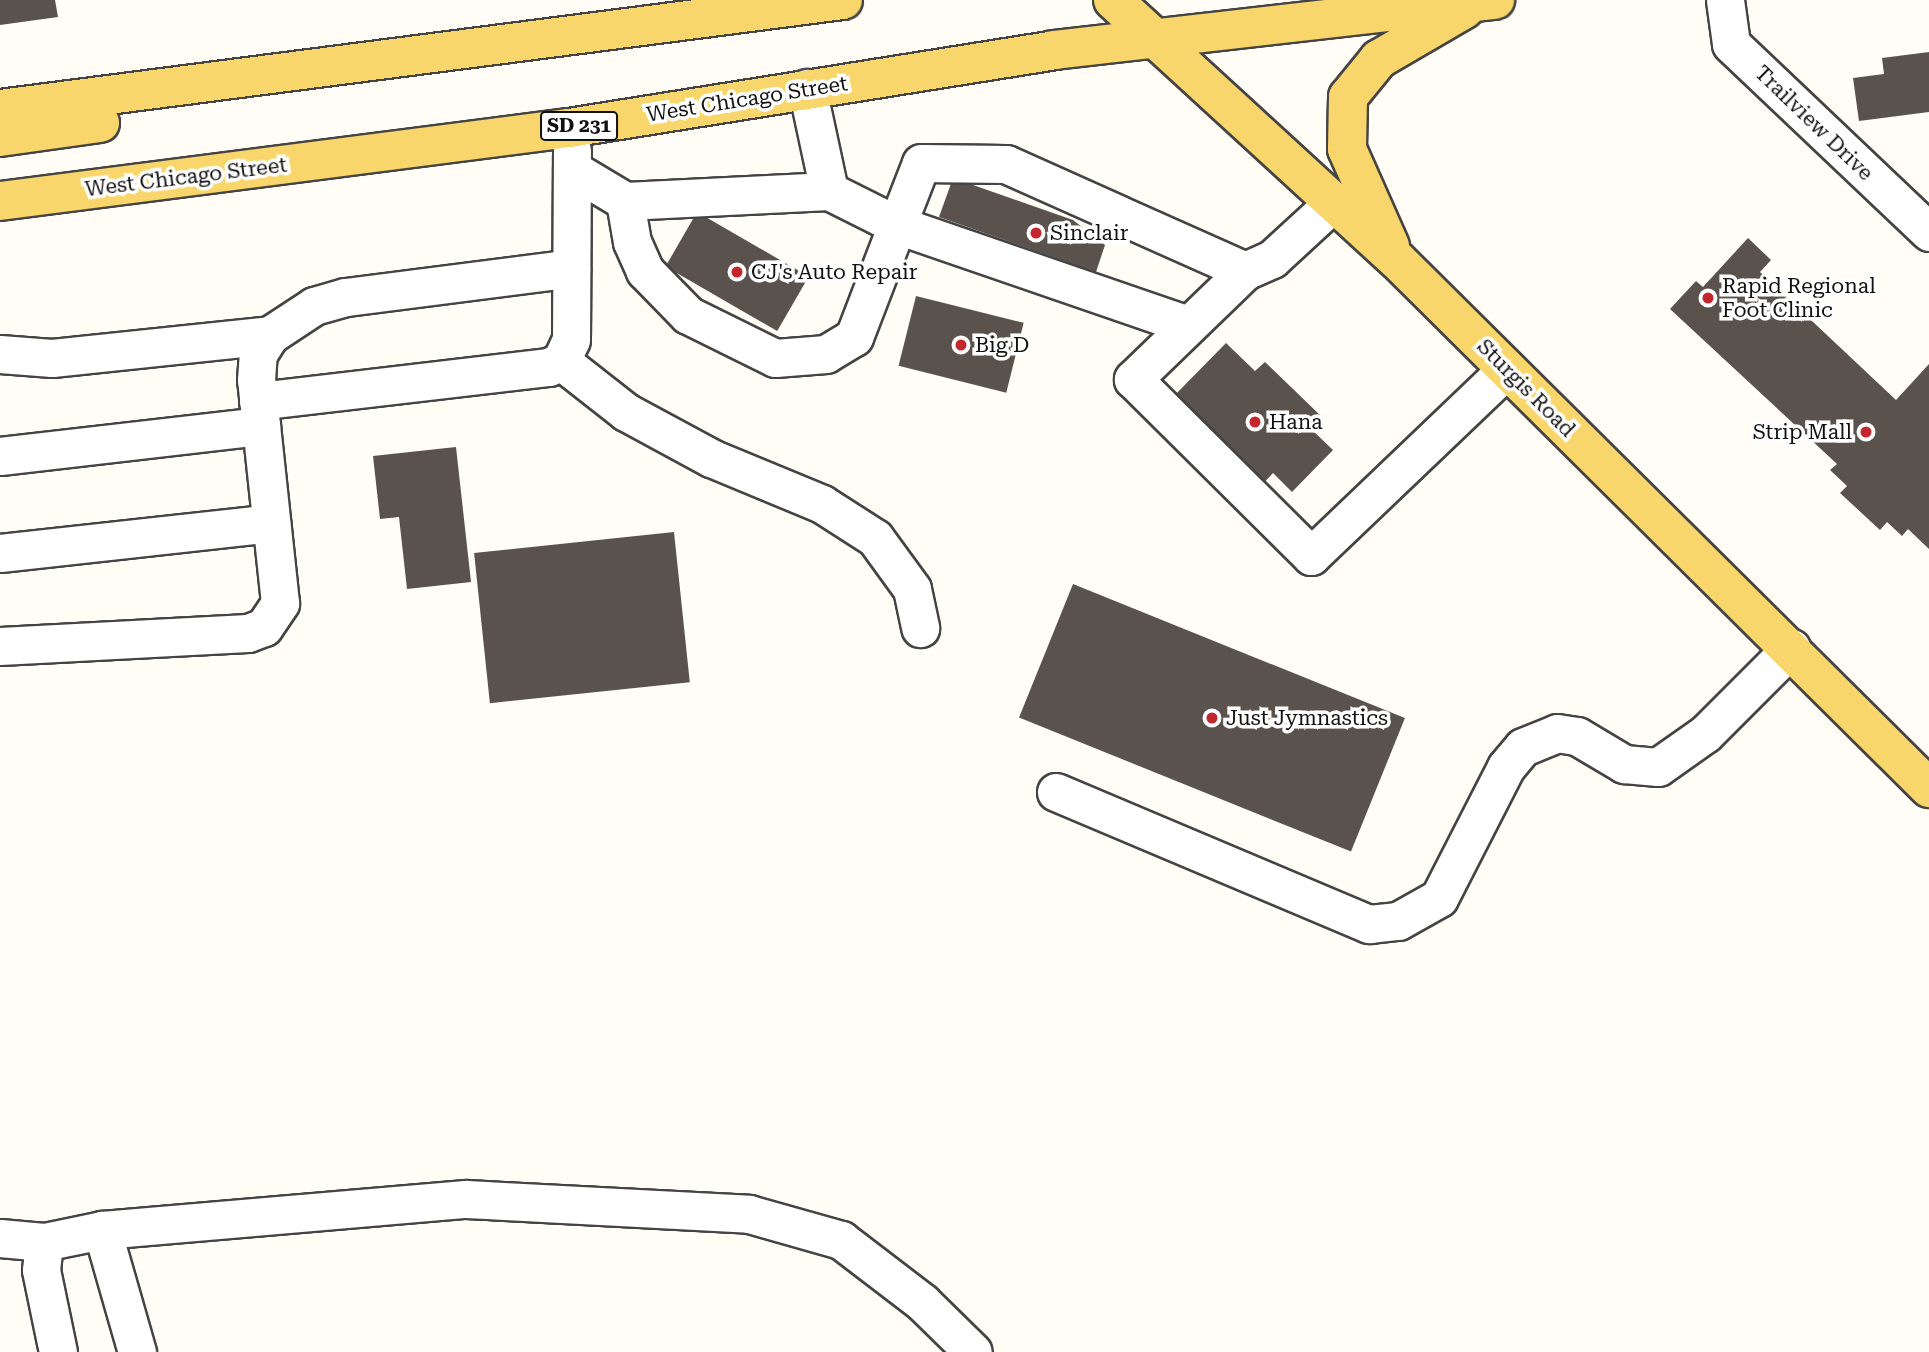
<!DOCTYPE html>
<style>
body{margin:0}
#map{position:relative;width:1929px;height:1352px;overflow:hidden;background:#fffdf5;font-family:"Roboto Serif",serif}
div>[style]{position:absolute}
[style*='--x']{left:calc(var(--x)*1px);top:calc(var(--y)*1px);width:calc(var(--w)*1px);rotate:calc(var(--a)*1deg)}
.building>*{inset:0;background:#5a524d;transform-origin:0 0}
.roads{filter:drop-shadow(2px 0 #444) drop-shadow(-2px 0 #444) drop-shadow(0 2px #444) drop-shadow(0 -2px #444)}
.minor>*{height:37px;margin:-18.5px;padding:0 18.5px;transform-origin:18.5px;border-radius:18.5px;background:#fff}
.major>*{height:38px;margin:-19px;padding:0 19px;transform-origin:19px;border-radius:19px;background:#f9d66b}
.dots>*{width:19px;height:19px;translate:-50% -50%;box-sizing:border-box;border:4px solid #fff;border-radius:50%}
span{translate:-50% -50%;white-space:nowrap;text-align:center;line-height:1.15;-webkit-text-stroke:7px #fff;paint-order:stroke}
.shield-label span{padding:2px 5px;background:#fff;border:2px solid;border-radius:5px;-webkit-text-stroke-width:0}
.shield-label{font-size:19px;color:#111;font-weight:700}
.street-label{font-size:21px;color:#111}
.poi-label{font-size:21px;color:#111}
.left{translate:0 -50%;text-align:left}
.right{translate:-100% -50%;text-align:right}
</style>
<div id="map">
<div class="building">
<div style="clip-path:polygon(0 0,55px 0,58px 17px,0 25px)"></div>
<div style="clip-path:polygon(1929px 52px,1929px 112px,1859px 121px,1853px 78px,1884px 74px,1882px 58px)"></div>
<div style="clip-path:polygon(953px 178px,1073px 220px,1105px 245px,1096px 272px,939px 217px)"></div>
<div style="left:697px;top:212px;width:129px;height:63px;rotate:30deg"></div>
<div style="clip-path:polygon(1748px 238px,1771px 260px,1760px 272px,1896px 400px,1929px 364px,1929px 549px,1908px 529px,1902px 536px,1887px 522px,1880px 530px,1840px 493px,1847px 486px,1830px 470px,1837px 464px,1670px 309px,1696px 281px,1703px 287px)"></div>
<div style="left:916px;top:296px;width:111px;height:72px;rotate:14deg"></div>
<div style="clip-path:polygon(1226px 343px,1255px 371px,1265px 362px,1321px 416px,1310px 428px,1333px 450px,1292px 492px,1273px 473px,1261px 486px,1171px 399px)"></div>
<div style="clip-path:polygon(456px 447px,471px 582px,407px 589px,399px 517px,380px 519px,373px 456px)"></div>
<div style="left:674px;top:532px;width:151px;height:201px;rotate:84deg"></div>
<div style="left:1073px;top:584px;width:358px;height:144px;rotate:22deg"></div>
</div>
<div class="roads">
<div class="minor">
<div style="--x:1725;--y:0;--w:44;--a:82.2"></div>
<div style="--x:1731;--y:44;--w:273;--a:43.5"></div>
<div style="--x:807;--y:88;--w:105;--a:77.9"></div>
<div style="--x:575;--y:171;--w:58;--a:31"></div>
<div style="--x:625;--y:201;--w:204;--a:-2.8"></div>
<div style="--x:829;--y:191;--w:76;--a:26.6"></div>
<div style="--x:897;--y:225;--w:120;--a:111"></div>
<div style="--x:854;--y:337;--w:33;--a:149"></div>
<div style="--x:826;--y:354;--w:51;--a:175.5"></div>
<div style="--x:775;--y:358;--w:97;--a:-153.7"></div>
<div style="--x:688;--y:315;--w:62;--a:-134.3"></div>
<div style="--x:645;--y:271;--w:32;--a:-114"></div>
<div style="--x:632;--y:242;--w:42;--a:-99.7"></div>
<div style="--x:1334;--y:202;--w:84;--a:137.4"></div>
<div style="--x:1272;--y:259;--w:30;--a:156"></div>
<div style="--x:1245;--y:271;--w:156;--a:136"></div>
<div style="--x:1133;--y:379;--w:251;--a:44.8"></div>
<div style="--x:1311;--y:556;--w:271;--a:-43.7"></div>
<div style="--x:1188;--y:325;--w:308;--a:-161"></div>
<div style="--x:897;--y:225;--w:66;--a:-68.8"></div>
<div style="--x:921;--y:163;--w:85;--a:0.7"></div>
<div style="--x:1006;--y:164;--w:262;--a:24.1"></div>
<div style="--x:0;--y:354;--w:52;--a:4.4"></div>
<div style="--x:52;--y:358;--w:219;--a:-6"></div>
<div style="--x:561;--y:361;--w:83;--a:38.1"></div>
<div style="--x:626;--y:412;--w:97;--a:28.4"></div>
<div style="--x:711;--y:458;--w:120;--a:22.5"></div>
<div style="--x:822;--y:504;--w:63;--a:32.7"></div>
<div style="--x:875;--y:538;--w:63;--a:54"></div>
<div style="--x:912;--y:589;--w:40;--a:78"></div>
<div style="--x:258;--y:401;--w:293;--a:-6.7"></div>
<div style="--x:549;--y:367;--w:13;--a:-27"></div>
<div style="--x:561;--y:361;--w:23;--a:-65"></div>
<div style="--x:571;--y:340;--w:190;--a:-89.7"></div>
<div style="--x:0;--y:456;--w:263;--a:-6.6"></div>
<div style="--x:0;--y:553;--w:273;--a:-6.3"></div>
<div style="--x:0;--y:646;--w:248;--a:-3"></div>
<div style="--x:248;--y:633;--w:17;--a:-21"></div>
<div style="--x:264;--y:627;--w:29;--a:-56"></div>
<div style="--x:280;--y:603;--w:224;--a:-96.1"></div>
<div style="--x:256;--y:380;--w:26;--a:-86"></div>
<div style="--x:258;--y:354;--w:22;--a:-58"></div>
<div style="--x:270;--y:335;--w:53;--a:-33.4"></div>
<div style="--x:314;--y:306;--w:33;--a:-16"></div>
<div style="--x:346;--y:297;--w:227;--a:-7.3"></div>
<div style="--x:1056;--y:792;--w:340;--a:22.9"></div>
<div style="--x:1369;--y:924;--w:29;--a:-6"></div>
<div style="--x:1398;--y:921;--w:47;--a:-29.3"></div>
<div style="--x:1439;--y:898;--w:147;--a:-62.9"></div>
<div style="--x:1506;--y:767;--w:26;--a:-50"></div>
<div style="--x:1523;--y:747;--w:37;--a:-22"></div>
<div style="--x:1557;--y:733;--w:20;--a:9"></div>
<div style="--x:1577;--y:736;--w:55;--a:30.8"></div>
<div style="--x:1624;--y:764;--w:34;--a:5"></div>
<div style="--x:1658;--y:767;--w:57;--a:-35.1"></div>
<div style="--x:1705;--y:734;--w:122;--a:-45"></div>
<div style="--x:102;--y:1230;--w:127;--a:74"></div>
<div style="--x:0;--y:1238;--w:44;--a:5.2"></div>
<div style="--x:44;--y:1242;--w:59;--a:-11.7"></div>
<div style="--x:102;--y:1230;--w:365;--a:-4.9"></div>
<div style="--x:466;--y:1199;--w:283;--a:3"></div>
<div style="--x:749;--y:1214;--w:96;--a:15.8"></div>
<div style="--x:841;--y:1240;--w:102;--a:37.4"></div>
<div style="--x:922;--y:1302;--w:71;--a:44.4"></div>
<div style="--x:44;--y:1242;--w:28;--a:96"></div>
<div style="--x:41;--y:1270;--w:84;--a:78.3"></div>
</div>
<div class="major">
<div style="--x:1113;--y:0;--w:385;--a:42.5"></div>
<div style="--x:1397;--y:260;--w:750;--a:44.78"></div>
<div style="--x:0;--y:109;--w:850;--a:-7.37"></div>
<div style="--x:0;--y:137;--w:101;--a:-8"></div>
<div style="--x:0;--y:201;--w:574;--a:-7.31"></div>
<div style="--x:569;--y:128;--w:491;--a:-9.1"></div>
<div style="--x:1054;--y:50;--w:444;--a:-6.5"></div>
<div style="--x:1390;--y:246;--w:106;--a:-113.9"></div>
<div style="--x:1347;--y:149;--w:52;--a:-88.9"></div>
<div style="--x:1348;--y:97;--w:49;--a:-50.8"></div>
<div style="--x:1379;--y:59;--w:99;--a:-30.2"></div>
</div>
</div>
<div class="dots">
<div style="left:1036px;top:233px;background:#c4262e"></div>
<div style="left:737px;top:272px;background:#c4262e"></div>
<div style="left:1708px;top:298px;background:#c4262e"></div>
<div style="left:961px;top:345px;background:#c4262e"></div>
<div style="left:1255px;top:422px;background:#c4262e"></div>
<div style="left:1866px;top:432px;background:#c4262e"></div>
<div style="left:1212px;top:718px;background:#c4262e"></div>
</div>
<div class="shield-label">
<span style="left:579px;top:126px">SD 231</span>
</div>
<div class="street-label">
<span style="left:747px;top:99px;rotate:-9deg">West Chicago Street</span>
<span style="left:1814px;top:123px;rotate:44deg">Trailview Drive</span>
<span style="left:186px;top:177px;rotate:-7deg">West Chicago Street</span>
<span style="left:1526px;top:388px;rotate:45deg">Sturgis Road</span>
</div>
<div class="poi-label">
<span class="left" style="left:1050px;top:233px">Sinclair</span>
<span class="left" style="left:751px;top:272px">CJ's Auto Repair</span>
<span class="left" style="left:1722px;top:298px">Rapid Regional<br>Foot Clinic</span>
<span class="left" style="left:975px;top:345px">Big D</span>
<span class="left" style="left:1269px;top:422px">Hana</span>
<span class="right" style="left:1852px;top:432px">Strip Mall</span>
<span class="left" style="left:1226px;top:718px">Just Jymnastics</span>
</div>
</div>
